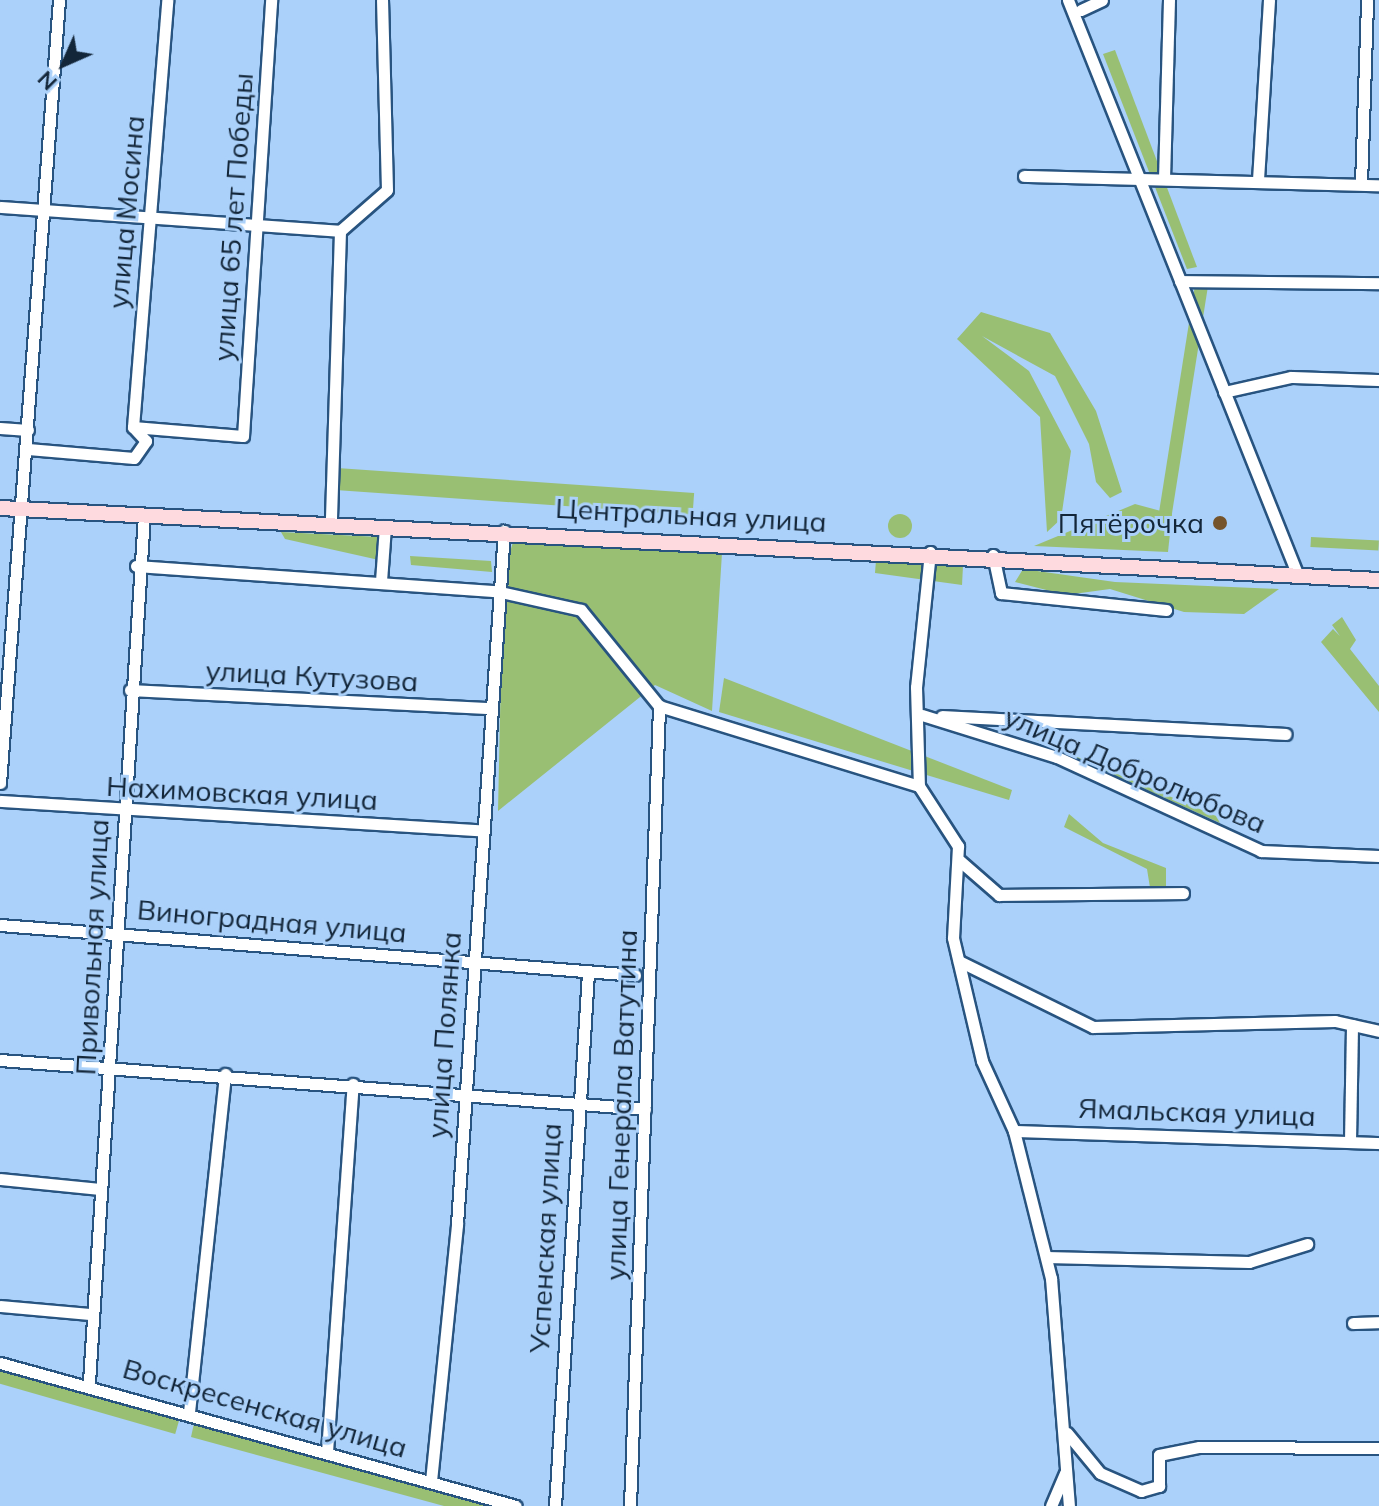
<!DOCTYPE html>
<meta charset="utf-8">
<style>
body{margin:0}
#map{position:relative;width:1379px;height:1506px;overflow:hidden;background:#abd1fa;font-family:Mulish,sans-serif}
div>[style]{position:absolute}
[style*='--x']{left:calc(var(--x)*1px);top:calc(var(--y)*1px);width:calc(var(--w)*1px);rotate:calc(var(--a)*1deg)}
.green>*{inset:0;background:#99bf73;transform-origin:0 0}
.round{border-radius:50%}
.roads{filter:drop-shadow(2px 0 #285480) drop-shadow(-2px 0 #285480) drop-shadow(0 2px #285480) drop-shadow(0 -2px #285480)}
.minor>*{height:11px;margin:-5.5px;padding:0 5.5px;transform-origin:5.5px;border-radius:5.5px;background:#fff}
.major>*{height:14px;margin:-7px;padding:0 7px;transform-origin:7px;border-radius:7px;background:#fedadf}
.dots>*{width:22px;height:22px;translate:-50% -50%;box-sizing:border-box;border:4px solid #abd1fa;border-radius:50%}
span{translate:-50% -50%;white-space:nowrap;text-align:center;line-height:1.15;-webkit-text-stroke:6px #abd1fa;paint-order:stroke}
.street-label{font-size:28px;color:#132639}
.poi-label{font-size:28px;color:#132639}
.right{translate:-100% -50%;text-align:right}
.north{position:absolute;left:24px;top:24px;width:80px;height:80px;-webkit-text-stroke:6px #abd1fa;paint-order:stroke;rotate:225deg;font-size:22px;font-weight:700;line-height:32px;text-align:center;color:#132639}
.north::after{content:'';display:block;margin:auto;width:28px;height:36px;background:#132639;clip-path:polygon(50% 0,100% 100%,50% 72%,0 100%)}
</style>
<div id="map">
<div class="green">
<div style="clip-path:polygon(1115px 50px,1197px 267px,1187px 269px,1103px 54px)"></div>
<div style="left:1195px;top:285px;width:13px;height:254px;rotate:9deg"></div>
<div style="clip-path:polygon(981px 312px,1050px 333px,1096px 411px,1122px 492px,1110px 498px,1096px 482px,1089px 444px,1055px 376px,982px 336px,1029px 371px,1071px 451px,1061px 519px,1047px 532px,1040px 417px,957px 339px)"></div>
<div style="left:337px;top:468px;width:358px;height:22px;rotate:4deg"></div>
<div style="clip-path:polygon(1135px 504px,1172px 514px,1168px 552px,1034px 546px)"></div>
<div class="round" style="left:888px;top:514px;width:24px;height:24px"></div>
<div style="clip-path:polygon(281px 532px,380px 537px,379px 560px,285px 539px)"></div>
<div style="left:1311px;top:537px;width:68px;height:10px;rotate:3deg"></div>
<div style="clip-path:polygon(513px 542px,722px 553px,712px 711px,655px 685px,498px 811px,503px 576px)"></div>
<div style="clip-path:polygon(410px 556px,491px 561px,492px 572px,411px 565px)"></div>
<div style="clip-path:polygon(876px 560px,963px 566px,962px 585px,875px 573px)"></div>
<div style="clip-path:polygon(1023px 569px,1115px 582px,1279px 589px,1244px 614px,1184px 612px,1110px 589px,1066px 595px,1015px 582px)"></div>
<div style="clip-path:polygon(1342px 617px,1356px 640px,1350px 649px,1379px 686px,1379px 712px,1321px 642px,1333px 629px,1340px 636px,1332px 625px)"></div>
<div style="clip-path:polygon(724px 678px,1012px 790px,1009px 800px,719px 712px)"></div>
<div style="clip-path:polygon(1028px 736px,1216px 816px,1220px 823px)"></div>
<div style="clip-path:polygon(1069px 814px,1103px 843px,1166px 868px,1166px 889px,1151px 894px,1147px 869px,1064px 827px)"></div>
<div style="left:0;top:1363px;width:188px;height:20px;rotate:16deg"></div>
<div style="clip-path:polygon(195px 1419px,498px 1506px,444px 1506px,191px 1437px)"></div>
</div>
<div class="roads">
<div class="minor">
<div style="--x:1068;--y:0;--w:620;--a:68.23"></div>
<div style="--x:1081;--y:10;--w:23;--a:-25"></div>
<div style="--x:1024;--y:176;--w:355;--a:1.5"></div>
<div style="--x:1164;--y:179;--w:179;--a:-88.4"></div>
<div style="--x:1258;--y:180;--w:180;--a:-86.5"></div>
<div style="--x:1361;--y:184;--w:184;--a:-88.1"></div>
<div style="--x:0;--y:207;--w:341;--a:4"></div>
<div style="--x:340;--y:231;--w:293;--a:91.8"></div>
<div style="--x:340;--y:231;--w:62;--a:-41.1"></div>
<div style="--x:387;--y:190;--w:190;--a:-91.5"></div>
<div style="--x:1180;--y:281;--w:199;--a:0.6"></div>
<div style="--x:1224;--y:392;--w:69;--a:-12.6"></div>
<div style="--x:1291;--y:377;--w:88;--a:2"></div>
<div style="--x:133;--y:427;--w:428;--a:-85.4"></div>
<div style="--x:0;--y:428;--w:28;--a:4"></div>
<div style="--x:28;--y:449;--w:106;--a:4.9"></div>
<div style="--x:134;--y:458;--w:21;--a:-55"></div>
<div style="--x:146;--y:441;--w:19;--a:-133"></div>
<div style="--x:133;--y:427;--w:110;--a:4.7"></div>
<div style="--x:243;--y:436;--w:437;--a:-86.3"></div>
<div style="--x:930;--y:552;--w:136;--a:95.9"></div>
<div style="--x:916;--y:687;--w:99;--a:88.3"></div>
<div style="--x:919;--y:786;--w:72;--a:57"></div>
<div style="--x:958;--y:846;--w:92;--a:93.1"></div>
<div style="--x:953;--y:938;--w:126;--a:76.7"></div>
<div style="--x:982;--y:1061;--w:77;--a:65.4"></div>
<div style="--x:1014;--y:1131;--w:152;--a:75.9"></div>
<div style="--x:1051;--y:1278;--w:229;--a:85.5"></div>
<div style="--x:993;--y:555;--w:39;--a:78"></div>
<div style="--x:1001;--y:593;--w:166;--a:5.9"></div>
<div style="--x:136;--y:566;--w:361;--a:4"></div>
<div style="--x:496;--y:591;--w:87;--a:12.6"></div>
<div style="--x:581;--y:610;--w:124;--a:50.9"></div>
<div style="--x:659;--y:706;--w:272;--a:17.1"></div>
<div style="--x:381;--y:581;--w:55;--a:-85.8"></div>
<div style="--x:130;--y:690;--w:361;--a:2.9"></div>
<div style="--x:922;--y:715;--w:141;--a:17.3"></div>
<div style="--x:1057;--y:757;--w:225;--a:24.7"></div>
<div style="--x:1261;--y:851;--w:118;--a:2.4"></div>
<div style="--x:942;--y:716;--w:344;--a:3"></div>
<div style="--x:0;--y:783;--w:785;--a:-85.69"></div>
<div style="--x:0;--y:801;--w:482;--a:3.5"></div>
<div style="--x:960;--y:861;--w:52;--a:41.1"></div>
<div style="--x:999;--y:895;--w:184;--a:-0.6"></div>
<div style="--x:0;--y:925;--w:637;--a:4.5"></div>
<div style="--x:959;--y:961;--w:149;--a:26.2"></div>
<div style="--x:1093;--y:1027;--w:242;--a:-1.4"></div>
<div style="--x:1335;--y:1021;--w:45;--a:12.8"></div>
<div style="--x:0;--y:1060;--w:647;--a:4.34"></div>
<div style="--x:1014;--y:1131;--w:365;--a:1.9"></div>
<div style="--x:1350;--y:1141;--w:116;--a:-89"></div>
<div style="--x:0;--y:1179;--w:100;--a:5.7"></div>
<div style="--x:1046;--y:1257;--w:203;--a:1.4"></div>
<div style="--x:1249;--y:1262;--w:61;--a:-17.2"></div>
<div style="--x:0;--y:1306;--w:90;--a:5.1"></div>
<div style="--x:1353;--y:1323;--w:26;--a:-2"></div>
<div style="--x:0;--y:1363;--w:535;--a:15.49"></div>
<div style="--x:89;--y:1382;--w:869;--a:-86.37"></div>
<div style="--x:189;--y:1412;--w:340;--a:-83.9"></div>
<div style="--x:1067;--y:1433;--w:52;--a:50.5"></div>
<div style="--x:1100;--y:1473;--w:45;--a:23.7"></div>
<div style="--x:1141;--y:1491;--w:19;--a:-16"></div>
<div style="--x:1159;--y:1486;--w:31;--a:-90"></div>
<div style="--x:1159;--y:1455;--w:41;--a:-11.3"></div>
<div style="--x:1199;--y:1447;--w:180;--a:0.3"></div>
<div style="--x:327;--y:1452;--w:369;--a:-86"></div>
<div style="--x:431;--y:1481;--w:258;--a:-84.2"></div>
<div style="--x:457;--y:1224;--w:695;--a:-86.12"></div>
<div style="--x:555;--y:1506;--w:535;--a:-86.46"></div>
<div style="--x:630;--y:1506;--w:801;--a:-87.92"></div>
<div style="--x:1051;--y:1506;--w:36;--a:-67"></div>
</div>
<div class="major">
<div style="--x:0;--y:508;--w:1381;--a:2.99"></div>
</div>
</div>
<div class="dots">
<div style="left:1220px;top:523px;background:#75542b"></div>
</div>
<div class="street-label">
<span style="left:126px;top:212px;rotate:-85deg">улица Мосина</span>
<span style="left:233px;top:217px;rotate:-86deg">улица 65 лет Победы</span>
<span style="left:691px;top:515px;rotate:3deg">Центральная улица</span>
<span style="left:312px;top:676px;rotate:3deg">улица Кутузова</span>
<span style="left:1135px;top:770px;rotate:23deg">улица Добролюбова</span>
<span style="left:242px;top:793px;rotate:3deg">Нахимовская улица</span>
<span style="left:272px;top:921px;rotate:5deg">Виноградная улица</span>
<span style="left:92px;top:947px;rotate:-87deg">Привольная улица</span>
<span style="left:444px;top:1035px;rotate:-86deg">улица Полянка</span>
<span style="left:621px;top:1105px;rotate:-88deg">улица Генерала Ватутина</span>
<span style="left:1197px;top:1112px;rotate:2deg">Ямальская улица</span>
<span style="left:545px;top:1238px;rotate:-87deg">Успенская улица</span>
<span style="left:265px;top:1408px;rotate:16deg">Воскресенская улица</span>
</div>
<div class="poi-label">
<span class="right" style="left:1204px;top:523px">Пятёрочка</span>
</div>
<div class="north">N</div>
</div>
